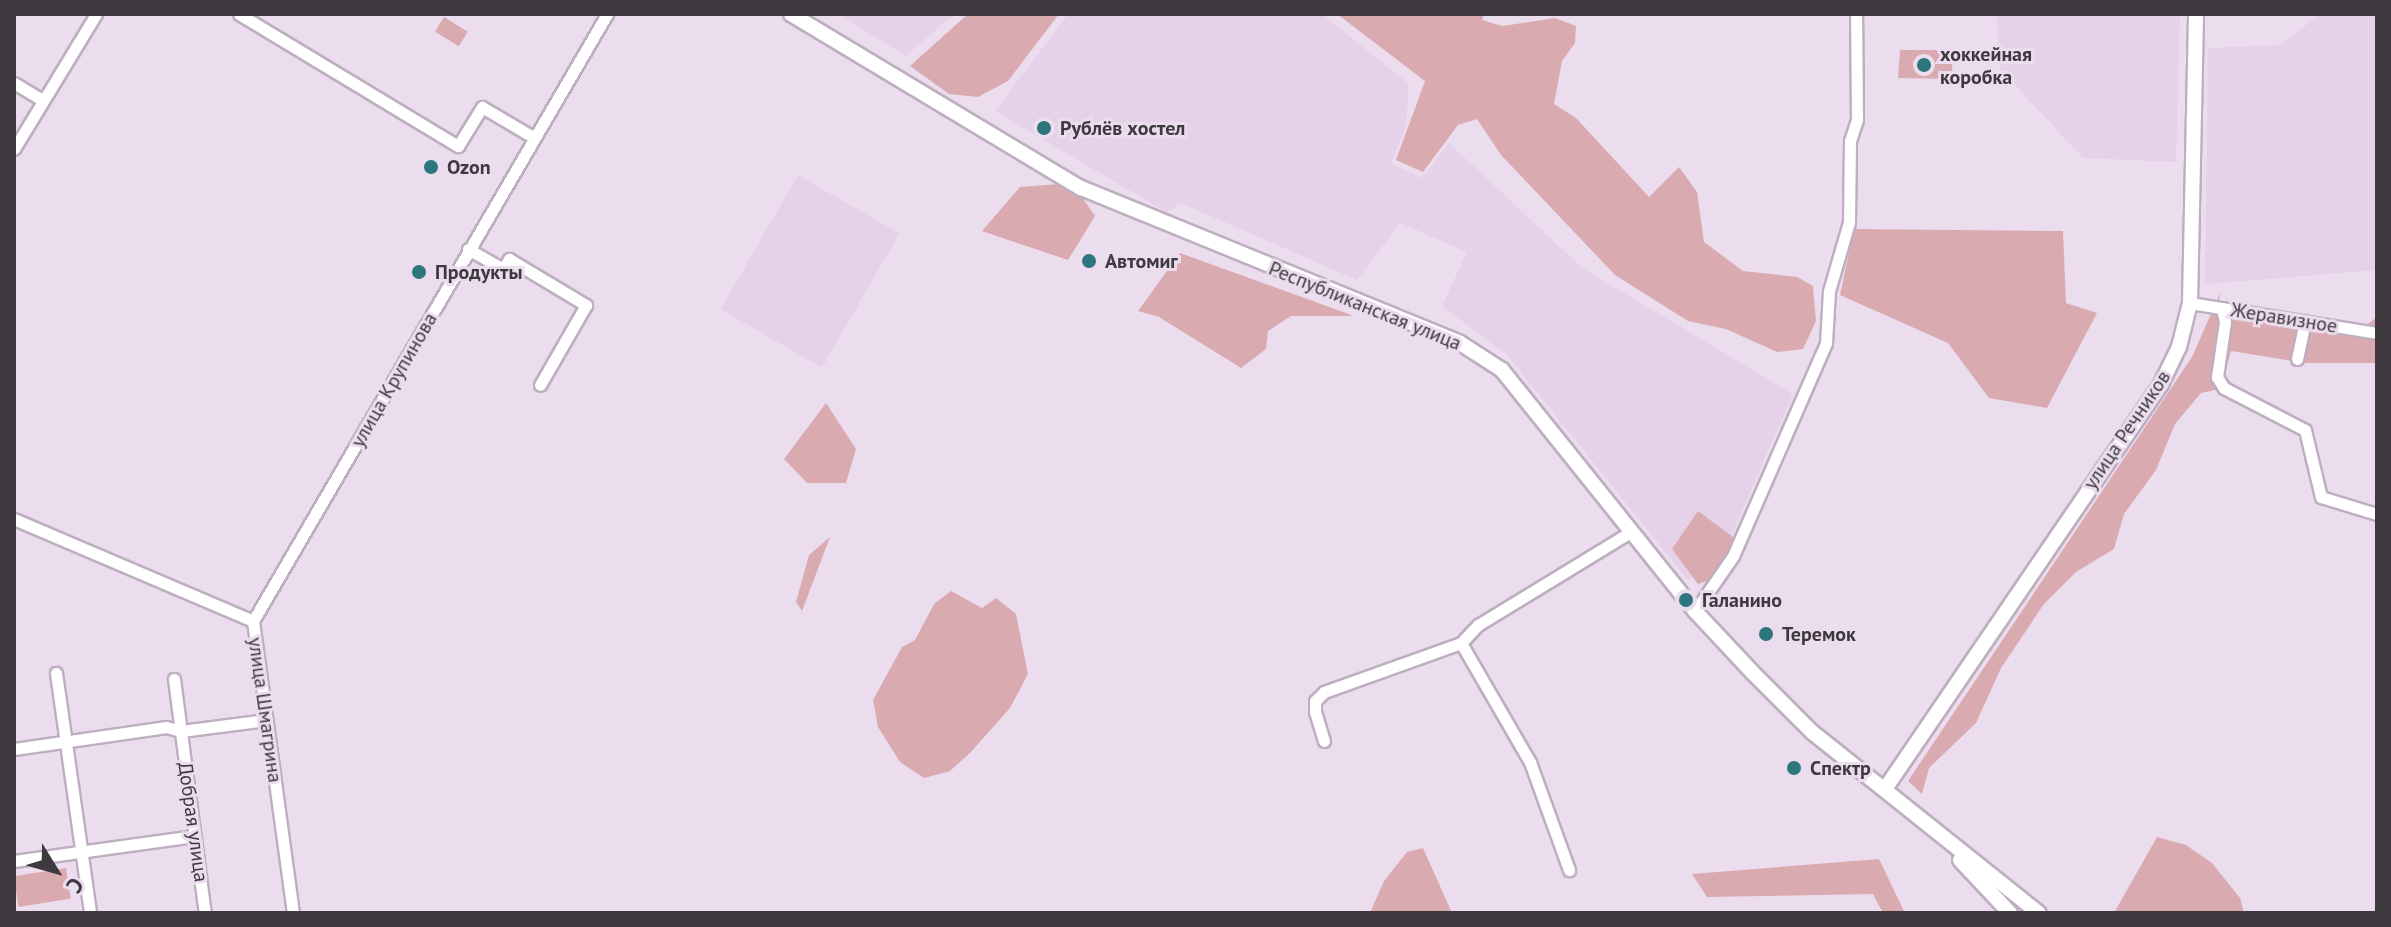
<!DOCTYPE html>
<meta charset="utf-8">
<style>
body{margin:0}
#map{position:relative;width:2391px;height:927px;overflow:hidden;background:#ecddee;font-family:"PT Sans",sans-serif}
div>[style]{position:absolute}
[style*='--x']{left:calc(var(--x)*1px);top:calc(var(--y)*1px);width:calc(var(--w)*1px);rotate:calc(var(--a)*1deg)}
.built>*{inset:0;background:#e5d1e8;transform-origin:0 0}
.green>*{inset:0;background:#daaab1;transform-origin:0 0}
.roads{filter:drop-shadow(2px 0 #beafc0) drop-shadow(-2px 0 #beafc0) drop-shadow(0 2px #beafc0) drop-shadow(0 -2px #beafc0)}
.minor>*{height:11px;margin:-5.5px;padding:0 5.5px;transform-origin:5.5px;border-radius:5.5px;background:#fff}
.tertiary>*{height:14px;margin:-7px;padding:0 7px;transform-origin:7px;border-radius:7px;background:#fff}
.dots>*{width:22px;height:22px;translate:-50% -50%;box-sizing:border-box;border:4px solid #ecddee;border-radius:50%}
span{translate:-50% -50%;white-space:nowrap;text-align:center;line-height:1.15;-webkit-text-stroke:6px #ecddee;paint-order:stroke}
.poi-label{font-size:20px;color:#3e393f;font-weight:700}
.left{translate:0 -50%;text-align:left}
.street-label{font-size:20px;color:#3e393f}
.frame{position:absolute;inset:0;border:16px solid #3e393f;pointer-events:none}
.north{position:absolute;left:16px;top:831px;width:80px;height:80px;-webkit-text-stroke:6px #ecddee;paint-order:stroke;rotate:127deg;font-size:22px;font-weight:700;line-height:32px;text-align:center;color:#3e393f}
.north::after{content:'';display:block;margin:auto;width:28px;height:36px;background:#3e393f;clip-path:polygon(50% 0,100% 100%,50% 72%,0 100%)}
</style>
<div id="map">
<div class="built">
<div style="clip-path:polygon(838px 14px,954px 14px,906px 56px)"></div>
<div style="clip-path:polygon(1068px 14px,1322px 14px,1409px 84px,1406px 127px,1391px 163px,1422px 178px,1449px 143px,1582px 268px,1793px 394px,1728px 543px,1688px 580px,1506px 354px,1442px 306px,1467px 252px,1400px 223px,1357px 280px,1181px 203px,1166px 212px,995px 111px)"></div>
<div style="clip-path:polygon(1997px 14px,2180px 14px,2176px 162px,2083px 158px,2000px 69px)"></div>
<div style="clip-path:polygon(2321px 14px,2377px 14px,2377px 270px,2205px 284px,2208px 48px,2279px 45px)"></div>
<div style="left:798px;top:175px;width:117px;height:155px;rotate:30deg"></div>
</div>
<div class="green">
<div style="clip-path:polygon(968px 14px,1059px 14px,1008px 81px,978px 97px,949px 94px,910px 66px)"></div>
<div style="clip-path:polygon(1337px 14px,1484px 14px,1482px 20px,1502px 26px,1555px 18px,1576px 26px,1575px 43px,1562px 61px,1554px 104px,1576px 118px,1649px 197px,1679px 167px,1697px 192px,1704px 242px,1743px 271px,1797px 277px,1813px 286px,1816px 321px,1803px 349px,1777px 352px,1726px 329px,1688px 321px,1615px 275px,1501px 155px,1477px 119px,1458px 125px,1423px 172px,1396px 160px,1425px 81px)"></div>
<div style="left:444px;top:17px;width:28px;height:17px;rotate:32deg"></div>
<div style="clip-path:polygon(1900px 50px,1950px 50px,1953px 75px,1949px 79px,1898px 78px)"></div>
<div style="clip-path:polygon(1059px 184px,1082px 197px,1095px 216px,1068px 260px,982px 231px,1020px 187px)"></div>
<div style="clip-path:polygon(1854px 229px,2063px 231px,2066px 303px,2097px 313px,2047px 408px,1989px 398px,1948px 343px,1840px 295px)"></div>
<div style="clip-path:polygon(1180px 253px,1354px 316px,1291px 316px,1268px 331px,1266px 349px,1241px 368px,1159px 317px,1138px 311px)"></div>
<div style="clip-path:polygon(2221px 291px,2218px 304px,2360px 330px,2377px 317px,2377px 363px,2305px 363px,2231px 351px,2220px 389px,2201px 393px,2175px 424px,2156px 470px,2124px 514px,2114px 549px,2076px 572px,2044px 604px,2001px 668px,1976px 723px,1929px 768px,1922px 794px,1908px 781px,2192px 357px)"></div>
<div style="clip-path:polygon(826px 403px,856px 449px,846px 483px,807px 483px,784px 459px)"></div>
<div style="clip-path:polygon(1698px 511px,1737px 540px,1713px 579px,1698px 584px,1672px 549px)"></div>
<div style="clip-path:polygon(830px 537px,802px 611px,796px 602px,809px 555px)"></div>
<div style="clip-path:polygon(951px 591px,982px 608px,996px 598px,1016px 614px,1028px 674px,1010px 708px,970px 753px,950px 771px,924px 778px,900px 762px,878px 727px,873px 700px,902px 647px,915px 640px,934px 604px)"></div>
<div style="clip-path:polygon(2157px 837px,2186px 845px,2212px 863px,2240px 898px,2244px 913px,2114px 913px)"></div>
<div style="clip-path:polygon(1423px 848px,1452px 913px,1370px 913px,1384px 881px,1407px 852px)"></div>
<div style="clip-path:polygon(1879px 859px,1905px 913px,1883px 913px,1873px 894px,1707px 897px,1692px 874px)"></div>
<div style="left:66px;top:868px;width:31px;height:53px;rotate:81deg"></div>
</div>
<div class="roads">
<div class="minor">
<div style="--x:239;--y:14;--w:256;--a:31.1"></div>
<div style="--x:458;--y:146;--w:46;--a:-58.4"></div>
<div style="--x:482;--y:107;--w:59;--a:30.5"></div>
<div style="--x:14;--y:83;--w:33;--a:31"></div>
<div style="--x:14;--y:149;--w:158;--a:-58.7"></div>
<div style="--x:468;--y:249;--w:40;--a:29.7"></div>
<div style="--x:503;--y:269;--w:12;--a:-59"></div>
<div style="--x:509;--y:259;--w:90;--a:30.9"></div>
<div style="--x:586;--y:305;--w:92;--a:119.9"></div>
<div style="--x:2190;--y:303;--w:189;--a:9.1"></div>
<div style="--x:2222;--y:308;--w:14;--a:78"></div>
<div style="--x:2225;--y:322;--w:56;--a:98.3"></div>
<div style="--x:2217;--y:377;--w:13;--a:58"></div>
<div style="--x:2224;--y:388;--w:91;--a:27.4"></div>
<div style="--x:2305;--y:430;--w:69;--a:76.6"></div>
<div style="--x:2321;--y:497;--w:59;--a:16.9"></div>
<div style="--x:2297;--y:359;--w:39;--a:-78"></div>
<div style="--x:14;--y:519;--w:260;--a:23.1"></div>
<div style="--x:1695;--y:611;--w:67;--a:-55.4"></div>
<div style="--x:1733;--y:556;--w:232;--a:-66.4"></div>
<div style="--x:1826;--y:343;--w:52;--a:-86.7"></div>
<div style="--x:1829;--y:291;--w:72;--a:-73.8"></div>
<div style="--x:1849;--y:222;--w:81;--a:-89.3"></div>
<div style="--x:1850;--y:141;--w:22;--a:-72"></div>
<div style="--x:1857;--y:120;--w:106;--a:-90.5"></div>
<div style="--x:253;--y:621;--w:703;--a:-59.75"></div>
<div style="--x:253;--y:621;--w:295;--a:82.2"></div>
<div style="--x:1461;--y:643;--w:138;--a:59.9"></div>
<div style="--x:1530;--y:762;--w:115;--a:70.1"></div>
<div style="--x:56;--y:673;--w:242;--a:81.9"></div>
<div style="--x:174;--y:679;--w:236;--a:82.5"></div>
<div style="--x:1324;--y:741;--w:30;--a:-107"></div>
<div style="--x:1315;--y:712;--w:11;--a:-90"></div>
<div style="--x:1315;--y:701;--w:13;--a:-45"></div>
<div style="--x:1324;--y:692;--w:145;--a:-19.7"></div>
<div style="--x:1461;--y:643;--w:25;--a:-47"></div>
<div style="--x:1478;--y:625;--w:180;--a:-31.4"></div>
<div style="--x:14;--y:749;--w:154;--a:-8.2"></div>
<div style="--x:166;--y:727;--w:16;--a:15"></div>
<div style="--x:181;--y:731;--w:86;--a:-7.4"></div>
<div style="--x:14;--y:861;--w:182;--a:-7.9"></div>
</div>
<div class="tertiary">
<div style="--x:791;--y:14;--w:338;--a:31"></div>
<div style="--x:1081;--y:188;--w:409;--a:22.2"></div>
<div style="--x:1460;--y:343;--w:50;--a:32.7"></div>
<div style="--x:1502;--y:370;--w:309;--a:51.3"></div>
<div style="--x:1695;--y:611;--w:83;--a:46.9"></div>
<div style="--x:1752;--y:672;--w:85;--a:45"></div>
<div style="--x:1812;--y:732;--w:290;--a:38.6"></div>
<div style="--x:1885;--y:789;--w:490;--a:-55.7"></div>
<div style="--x:2161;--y:384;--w:41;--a:-64.1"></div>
<div style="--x:2179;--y:347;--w:45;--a:-76"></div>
<div style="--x:2190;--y:303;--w:289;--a:-88.8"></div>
<div style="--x:1960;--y:860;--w:73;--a:46.7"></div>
</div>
</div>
<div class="dots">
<div style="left:1924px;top:65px;background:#2d767d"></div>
<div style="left:1044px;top:128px;background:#2d767d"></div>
<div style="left:431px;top:167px;background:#2d767d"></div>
<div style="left:1089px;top:261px;background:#2d767d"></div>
<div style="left:419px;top:272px;background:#2d767d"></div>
<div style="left:1686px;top:600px;background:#2d767d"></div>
<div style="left:1766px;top:634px;background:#2d767d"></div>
<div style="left:1794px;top:768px;background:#2d767d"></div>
</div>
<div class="poi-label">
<span class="left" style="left:1940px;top:66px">хоккейная<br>коробка</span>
<span class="left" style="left:1060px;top:128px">Рублёв хостел</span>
<span class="left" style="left:447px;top:167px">Ozon</span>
<span class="left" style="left:1105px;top:261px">Автомиг</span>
<span class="left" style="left:435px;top:272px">Продукты</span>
<span class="left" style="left:1702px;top:600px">Галанино</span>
<span class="left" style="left:1782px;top:634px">Теремок</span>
<span class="left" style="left:1810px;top:768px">Спектр</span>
</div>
<div class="street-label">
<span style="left:1365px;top:306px;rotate:22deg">Республиканская улица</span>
<span style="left:2284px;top:318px;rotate:9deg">Жеравизное</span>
<span style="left:394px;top:380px;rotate:-60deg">улица Крупинова</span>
<span style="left:2127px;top:430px;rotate:-56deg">улица Речников</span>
<span style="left:265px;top:710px;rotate:82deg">улица Шмагрина</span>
<span style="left:193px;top:822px;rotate:82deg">Добрая улица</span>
</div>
<div class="frame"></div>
<div class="north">С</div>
</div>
